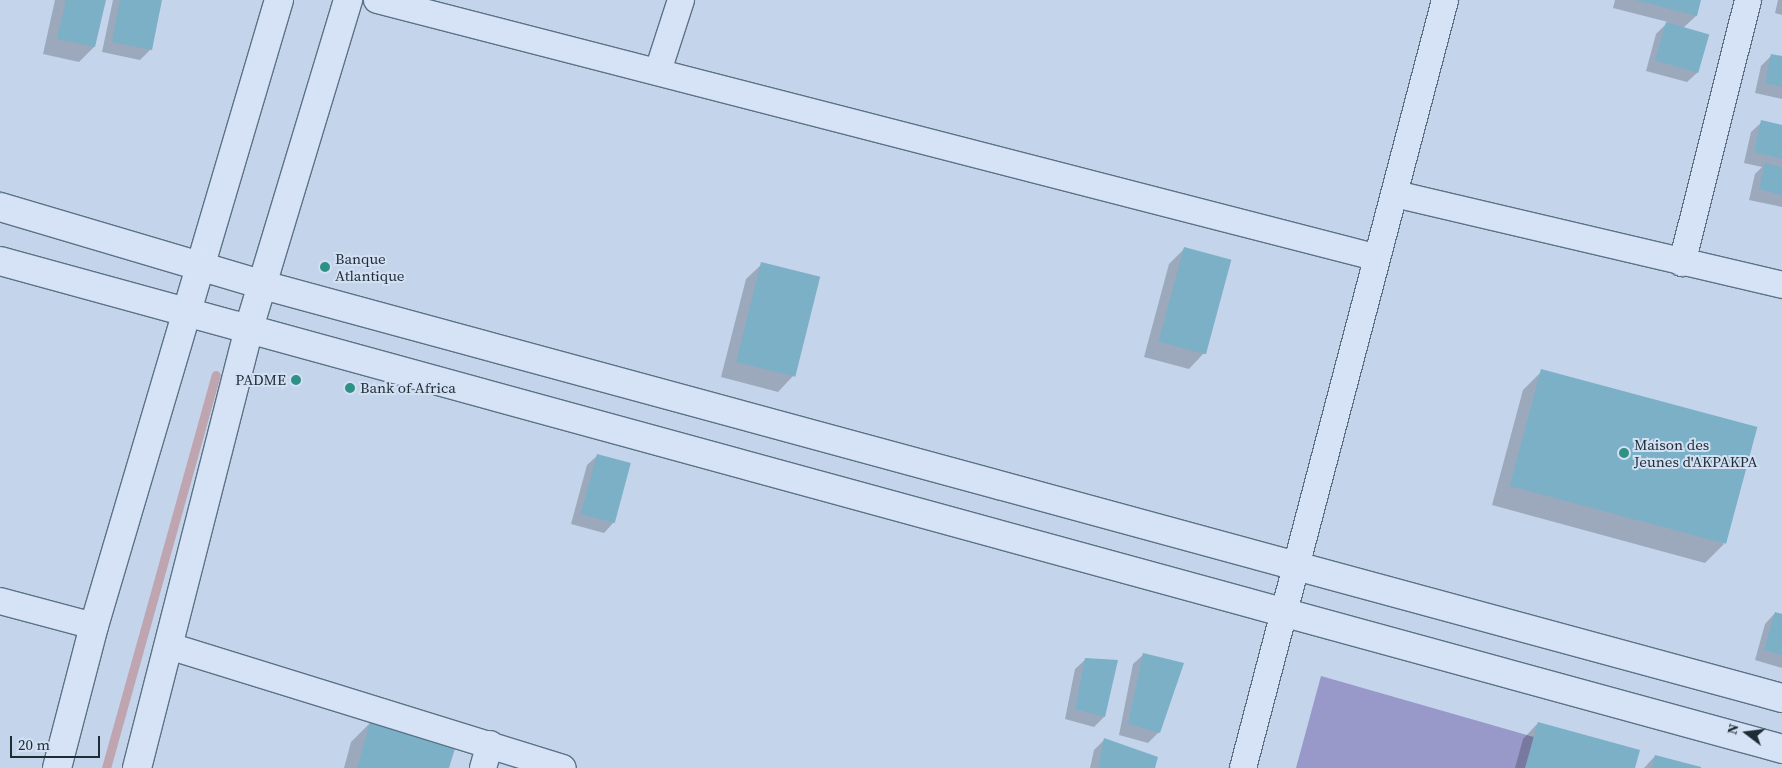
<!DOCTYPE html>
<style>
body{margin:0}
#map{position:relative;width:1782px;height:768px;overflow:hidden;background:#c3d4eb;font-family:"Source Serif 4",serif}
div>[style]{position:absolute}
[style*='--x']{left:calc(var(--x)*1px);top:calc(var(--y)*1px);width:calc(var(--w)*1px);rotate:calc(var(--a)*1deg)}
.green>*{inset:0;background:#9898c9}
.shadow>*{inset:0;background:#0003}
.stream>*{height:9px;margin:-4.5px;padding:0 4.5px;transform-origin:4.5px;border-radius:4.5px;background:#bfa5af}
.building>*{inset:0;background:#7bb0c7;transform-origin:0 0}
.roads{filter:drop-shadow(1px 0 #5b7385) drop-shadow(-1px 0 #5b7385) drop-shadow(0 1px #5b7385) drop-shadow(0 -1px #5b7385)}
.minor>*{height:26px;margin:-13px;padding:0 13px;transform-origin:13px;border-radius:13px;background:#d6e3f7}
.tertiary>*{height:28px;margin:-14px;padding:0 14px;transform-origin:14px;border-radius:14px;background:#d6e3f7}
.secondary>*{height:28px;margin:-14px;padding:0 14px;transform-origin:14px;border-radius:14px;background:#d6e3f7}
.dots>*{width:14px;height:14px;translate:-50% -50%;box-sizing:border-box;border:2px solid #d3e0f3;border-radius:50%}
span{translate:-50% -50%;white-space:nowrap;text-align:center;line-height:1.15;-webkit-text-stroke:4px #d3e0f3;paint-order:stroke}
.poi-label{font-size:15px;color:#1e2d35}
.left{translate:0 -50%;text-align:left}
.right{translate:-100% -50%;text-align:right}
.north{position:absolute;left:1722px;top:708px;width:50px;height:50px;-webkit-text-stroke:4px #d3e0f3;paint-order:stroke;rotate:285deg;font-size:14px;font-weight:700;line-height:20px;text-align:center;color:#1e2d35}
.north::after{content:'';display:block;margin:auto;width:18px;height:22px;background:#1e2d35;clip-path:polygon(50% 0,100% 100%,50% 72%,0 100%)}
.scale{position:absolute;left:10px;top:736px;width:90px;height:22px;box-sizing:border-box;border:2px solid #1e2d35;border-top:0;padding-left:6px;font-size:15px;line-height:18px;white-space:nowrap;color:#1e2d35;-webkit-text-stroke:4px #d3e0f3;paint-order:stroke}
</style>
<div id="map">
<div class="green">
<div style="clip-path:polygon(1321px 676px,1534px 737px,1526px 768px,1296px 768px)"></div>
</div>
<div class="shadow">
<div style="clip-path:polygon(55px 0,105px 0,94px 47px,79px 62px,43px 54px)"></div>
<div style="clip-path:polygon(113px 0,160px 0,151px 49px,140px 60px,102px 52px)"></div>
<div style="clip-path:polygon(1615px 0,1700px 0,1696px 16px,1683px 28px,1698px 72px,1687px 82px,1646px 71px,1656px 34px,1668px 22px,1613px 8px)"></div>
<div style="clip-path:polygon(1778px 0,1782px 0,1782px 15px,1775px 13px)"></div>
<div style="clip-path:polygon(1772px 55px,1782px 58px,1782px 99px,1755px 93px,1761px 66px)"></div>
<div style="clip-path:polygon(1762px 122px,1782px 127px,1782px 207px,1749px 200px,1755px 174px,1762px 167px,1744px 163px,1751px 132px)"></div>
<div style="clip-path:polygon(1184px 249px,1204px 353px,1189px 369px,1144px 357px,1169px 264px)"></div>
<div style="clip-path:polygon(762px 264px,793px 376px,778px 392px,721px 377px,746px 279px)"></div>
<div style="clip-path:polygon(1542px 371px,1724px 544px,1705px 563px,1492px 505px,1523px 390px)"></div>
<div style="clip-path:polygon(598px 455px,614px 522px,604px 533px,571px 524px,587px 465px)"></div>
<div style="clip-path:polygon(1775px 613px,1782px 614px,1782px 668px,1755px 660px,1765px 624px)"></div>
<div style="clip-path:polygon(1144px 654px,1159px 732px,1148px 743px,1119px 735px,1133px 664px)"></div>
<div style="clip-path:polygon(1086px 659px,1104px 717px,1094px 727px,1065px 719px,1075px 669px)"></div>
<div style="clip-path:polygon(370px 723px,448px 768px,344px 768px,351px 742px)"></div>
<div style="clip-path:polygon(1538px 723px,1634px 768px,1515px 768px,1523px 739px)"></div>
<div style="clip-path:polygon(1104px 740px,1153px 768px,1090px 768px,1094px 750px)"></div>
<div style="clip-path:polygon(1655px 756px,1698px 768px,1644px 768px)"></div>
</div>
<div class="stream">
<div style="--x:106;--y:768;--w:408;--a:-74.4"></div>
</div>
<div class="building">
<div style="clip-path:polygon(66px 0,106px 0,95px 47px,57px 39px)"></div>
<div style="clip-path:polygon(120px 0,162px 0,152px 50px,112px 42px)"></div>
<div style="clip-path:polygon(1635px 0,1701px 0,1697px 16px)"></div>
<div style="left:1666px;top:22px;width:45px;height:40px;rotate:16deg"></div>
<div style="clip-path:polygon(1771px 54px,1782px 56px,1782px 87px,1765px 83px)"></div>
<div style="clip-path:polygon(1761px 120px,1782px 125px,1782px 159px,1754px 152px)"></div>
<div style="clip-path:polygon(1765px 163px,1782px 167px,1782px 195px,1759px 189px)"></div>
<div style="left:1184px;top:247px;width:49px;height:98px;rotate:15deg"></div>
<div style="left:761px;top:262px;width:61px;height:103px;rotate:14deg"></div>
<div style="left:1541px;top:369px;width:224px;height:121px;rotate:15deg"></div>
<div style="left:597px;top:454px;width:35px;height:62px;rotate:15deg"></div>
<div style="clip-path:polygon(1775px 612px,1782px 614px,1782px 655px,1764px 650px)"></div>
<div style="clip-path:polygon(1143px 653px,1184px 663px,1160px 733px,1128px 724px)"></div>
<div style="clip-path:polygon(1085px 658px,1118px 660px,1105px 717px,1075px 709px)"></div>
<div style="clip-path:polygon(370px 722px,456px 745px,449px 768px,357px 768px)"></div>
<div style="clip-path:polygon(1538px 722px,1640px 750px,1635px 768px,1525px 768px)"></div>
<div style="clip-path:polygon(1104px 738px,1158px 757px,1155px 768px,1098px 768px)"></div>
<div style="clip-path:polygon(1655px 755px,1701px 767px,1701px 768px,1652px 768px)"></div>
</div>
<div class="roads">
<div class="minor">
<div style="--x:377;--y:0;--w:1030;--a:14.45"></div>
<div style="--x:658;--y:71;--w:75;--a:-72.1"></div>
<div style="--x:1395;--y:194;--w:398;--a:13.2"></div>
<div style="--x:1682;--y:263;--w:271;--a:-75.9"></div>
<div style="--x:0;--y:601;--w:97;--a:14.9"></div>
<div style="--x:169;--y:646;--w:412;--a:17.2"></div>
<div style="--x:483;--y:768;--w:25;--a:-74"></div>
<div style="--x:1243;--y:768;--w:794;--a:-75.26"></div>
</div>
<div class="tertiary">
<div style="--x:57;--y:768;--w:147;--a:-75.4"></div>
<div style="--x:94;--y:626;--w:653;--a:-73.54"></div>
<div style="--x:137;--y:768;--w:454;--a:-75.7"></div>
<div style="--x:249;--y:328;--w:343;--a:-73.2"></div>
</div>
<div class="secondary">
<div style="--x:0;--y:207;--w:274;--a:16.5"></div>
<div style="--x:263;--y:285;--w:1574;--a:15.21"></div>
<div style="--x:0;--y:261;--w:1848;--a:15.31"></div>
</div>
</div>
<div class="dots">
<div style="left:325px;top:267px;background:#2f9085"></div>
<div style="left:296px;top:380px;background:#2f9085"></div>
<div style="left:350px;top:388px;background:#2f9085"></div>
<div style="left:1624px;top:453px;background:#2f9085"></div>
</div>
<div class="poi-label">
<span class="left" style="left:335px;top:267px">Banque<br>Atlantique</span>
<span class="right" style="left:286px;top:380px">PADME</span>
<span class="left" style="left:360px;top:388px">Bank of Africa</span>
<span class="left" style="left:1634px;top:453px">Maison des<br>Jeunes d'AKPAKPA</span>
</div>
<div class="north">N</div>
<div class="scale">20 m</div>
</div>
